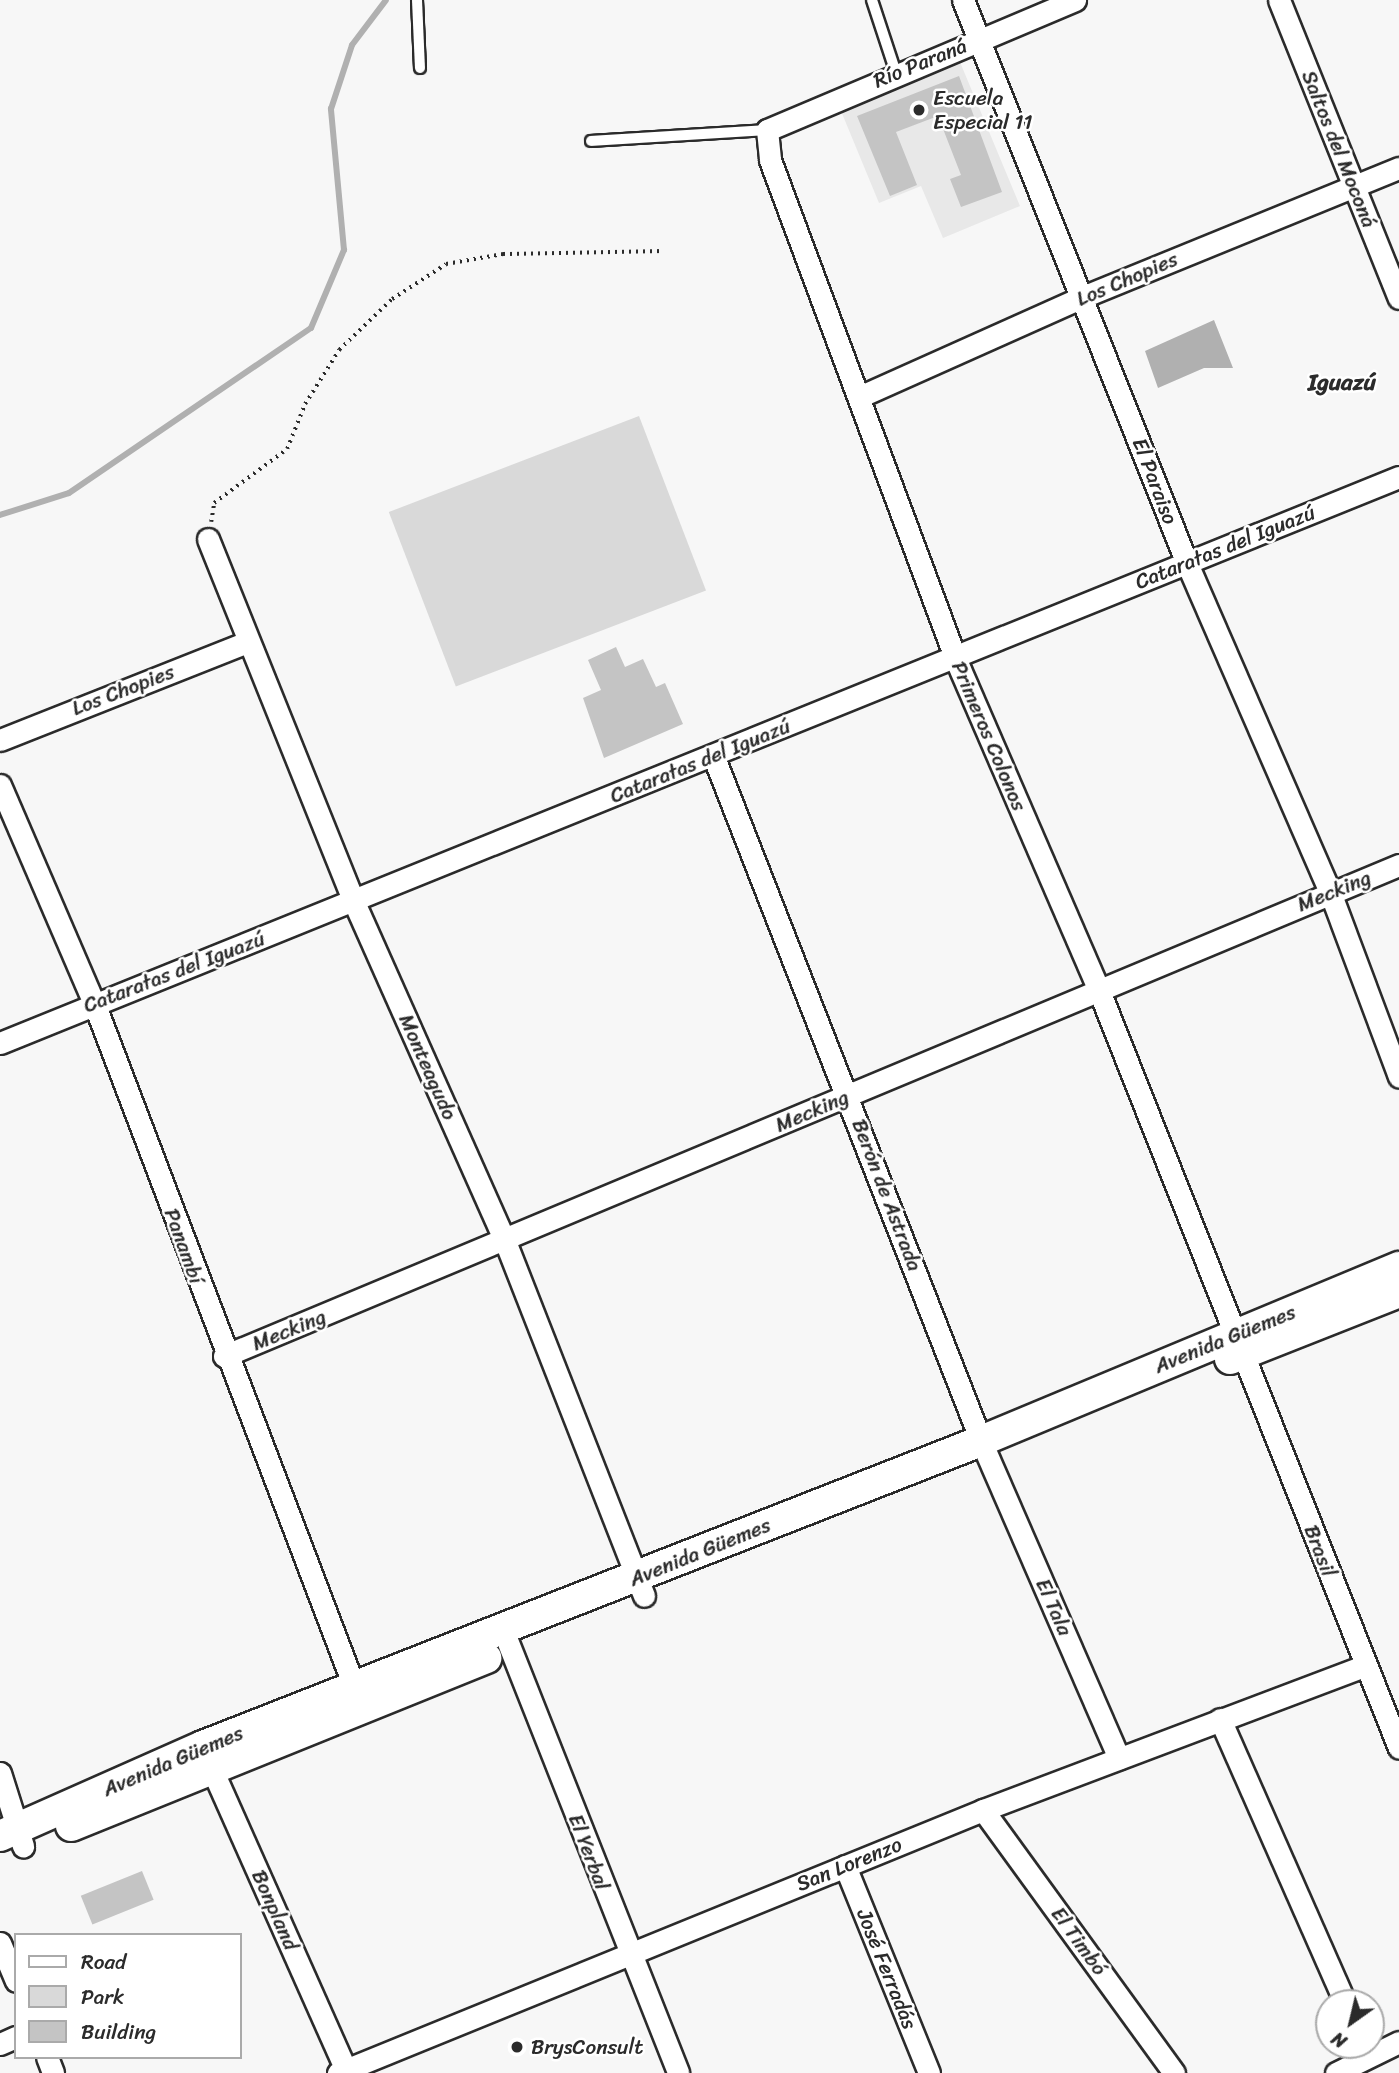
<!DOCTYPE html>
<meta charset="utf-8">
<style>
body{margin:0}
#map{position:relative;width:1399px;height:2073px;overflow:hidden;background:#f7f7f7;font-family:Sriracha,sans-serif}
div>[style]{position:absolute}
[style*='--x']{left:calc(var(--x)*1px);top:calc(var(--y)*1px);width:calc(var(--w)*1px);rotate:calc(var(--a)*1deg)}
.built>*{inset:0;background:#e8e8e8}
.green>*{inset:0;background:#d9d9d9;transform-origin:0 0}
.water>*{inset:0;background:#b0b0b0}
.stream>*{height:6px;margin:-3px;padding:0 3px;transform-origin:3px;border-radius:3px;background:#b0b0b0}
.building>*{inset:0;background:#c4c4c4;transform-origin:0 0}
.path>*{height:3.5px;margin-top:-1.75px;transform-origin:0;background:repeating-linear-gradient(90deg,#2b2b2b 0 2px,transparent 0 7px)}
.roads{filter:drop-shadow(2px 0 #2b2b2b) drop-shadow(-2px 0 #2b2b2b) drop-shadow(0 2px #2b2b2b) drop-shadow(0 -2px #2b2b2b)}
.lane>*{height:10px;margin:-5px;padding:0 5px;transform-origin:5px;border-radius:5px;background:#fff}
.street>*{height:21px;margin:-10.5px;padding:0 10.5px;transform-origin:10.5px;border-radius:10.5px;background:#fff}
.secondary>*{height:30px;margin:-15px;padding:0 15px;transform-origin:15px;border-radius:15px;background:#fff}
.dots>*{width:19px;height:19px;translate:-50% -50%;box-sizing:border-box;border:4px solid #fff;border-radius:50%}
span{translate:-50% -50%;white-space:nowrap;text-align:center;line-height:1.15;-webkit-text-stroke:5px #fff;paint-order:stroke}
.street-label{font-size:21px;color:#2b2b2b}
.poi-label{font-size:21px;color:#2b2b2b}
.left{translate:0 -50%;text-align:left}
.neighbourhood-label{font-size:23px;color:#2b2b2b;font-weight:700}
.legend{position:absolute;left:14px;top:1933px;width:228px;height:126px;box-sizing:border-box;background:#fff;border:2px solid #aaa;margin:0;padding:9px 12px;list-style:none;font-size:21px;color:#2b2b2b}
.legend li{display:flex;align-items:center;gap:14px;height:35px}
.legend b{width:35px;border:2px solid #aaa}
.north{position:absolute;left:1315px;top:1989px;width:70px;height:70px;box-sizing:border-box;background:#fff;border:2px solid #aaa;border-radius:50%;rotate:214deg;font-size:19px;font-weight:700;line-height:28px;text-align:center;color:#2b2b2b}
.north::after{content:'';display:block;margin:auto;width:24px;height:32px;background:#2b2b2b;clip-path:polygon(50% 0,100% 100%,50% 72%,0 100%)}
</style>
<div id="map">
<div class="built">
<div style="clip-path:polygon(960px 62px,1020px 206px,943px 238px,921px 186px,879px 203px,841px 111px)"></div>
</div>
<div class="green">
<div style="left:639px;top:416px;width:187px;height:268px;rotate:69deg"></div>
</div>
<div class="water">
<div style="clip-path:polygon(1214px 320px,1233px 368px,1204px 368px,1158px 388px,1145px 351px)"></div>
</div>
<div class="stream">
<div style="--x:0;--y:515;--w:72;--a:-17.7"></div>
<div style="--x:69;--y:493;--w:293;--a:-34.3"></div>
<div style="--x:311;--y:328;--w:85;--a:-67.1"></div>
<div style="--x:344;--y:250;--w:142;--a:-95.3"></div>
<div style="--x:331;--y:109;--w:67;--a:-71.8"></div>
<div style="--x:352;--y:45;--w:56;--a:-52.9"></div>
</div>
<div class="building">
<div style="clip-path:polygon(959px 76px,1002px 192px,961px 207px,950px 179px,961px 175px,938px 116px,896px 132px,917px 185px,890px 196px,857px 116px)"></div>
<div style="clip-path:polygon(616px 647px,625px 667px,643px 659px,656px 687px,665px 683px,683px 724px,604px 758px,583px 698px,601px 690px,588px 660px)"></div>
<div style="left:142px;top:1871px;width:31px;height:66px;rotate:68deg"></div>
</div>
<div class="path">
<div style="--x:211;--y:522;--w:19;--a:-81"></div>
<div style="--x:214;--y:503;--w:91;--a:-36.5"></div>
<div style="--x:287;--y:449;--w:48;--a:-68.2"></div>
<div style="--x:305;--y:404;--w:64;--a:-57.8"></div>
<div style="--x:339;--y:350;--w:74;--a:-43.9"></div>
<div style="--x:392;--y:299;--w:64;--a:-32.9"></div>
<div style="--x:446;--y:264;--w:58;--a:-10"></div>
<div style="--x:503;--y:254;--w:161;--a:-1.1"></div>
</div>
<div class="roads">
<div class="lane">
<div style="--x:417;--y:0;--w:68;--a:87.5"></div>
<div style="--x:872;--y:0;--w:77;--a:71.8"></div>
<div style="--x:591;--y:141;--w:176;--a:-3.6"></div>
</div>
<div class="street">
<div style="--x:963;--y:0;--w:604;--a:68.32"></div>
<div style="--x:1186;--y:561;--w:361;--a:66.5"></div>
<div style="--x:1330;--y:892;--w:197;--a:69.5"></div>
<div style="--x:1075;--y:0;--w:334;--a:157.1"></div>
<div style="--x:767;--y:130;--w:30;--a:84"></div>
<div style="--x:770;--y:160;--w:533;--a:69.59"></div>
<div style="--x:956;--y:660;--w:357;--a:66.6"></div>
<div style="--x:1098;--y:988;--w:817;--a:68.39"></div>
<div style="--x:1279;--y:0;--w:321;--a:68.1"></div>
<div style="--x:859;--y:397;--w:248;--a:-24.1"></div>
<div style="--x:1085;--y:296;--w:339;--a:-22.2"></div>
<div style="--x:208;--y:539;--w:391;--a:68.1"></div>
<div style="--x:354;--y:902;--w:371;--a:66"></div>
<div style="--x:505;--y:1241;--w:381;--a:68.6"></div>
<div style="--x:0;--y:740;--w:267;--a:-21.6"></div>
<div style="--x:713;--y:755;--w:736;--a:68.66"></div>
<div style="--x:981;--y:1441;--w:346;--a:66.5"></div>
<div style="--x:0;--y:785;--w:237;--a:66.7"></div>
<div style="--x:94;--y:1003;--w:743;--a:69.17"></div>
<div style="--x:0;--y:1043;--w:1509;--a:-22.03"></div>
<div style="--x:224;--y:1356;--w:1273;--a:-22.68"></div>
<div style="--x:503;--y:1630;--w:476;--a:68.4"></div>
<div style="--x:1220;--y:1719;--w:310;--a:66.2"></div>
<div style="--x:207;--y:1758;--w:345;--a:66"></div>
<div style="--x:0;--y:1773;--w:77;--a:72.5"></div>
<div style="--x:983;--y:1810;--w:325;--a:54"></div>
<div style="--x:845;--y:1866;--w:223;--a:67.9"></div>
<div style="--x:0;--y:1943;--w:41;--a:67.2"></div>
<div style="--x:0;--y:2044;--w:17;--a:-24"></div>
<div style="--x:47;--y:2057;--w:17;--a:69"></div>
<div style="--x:338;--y:2073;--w:697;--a:-22.18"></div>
<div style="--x:983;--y:1810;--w:407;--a:-20.7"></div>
<div style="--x:1336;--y:2073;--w:70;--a:-26.2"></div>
</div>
<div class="secondary">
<div style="--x:1230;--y:1359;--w:182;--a:-21.6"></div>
<div style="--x:71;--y:1826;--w:448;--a:-22"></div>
<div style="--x:0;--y:1836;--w:222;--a:-23.9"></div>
<div style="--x:203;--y:1746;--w:836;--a:-21.41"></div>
<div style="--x:981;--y:1441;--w:453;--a:-22.6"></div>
</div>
</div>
<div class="dots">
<div style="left:919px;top:110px;background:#2b2b2b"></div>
<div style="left:517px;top:2047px;background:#2b2b2b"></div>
</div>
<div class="street-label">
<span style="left:920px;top:63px;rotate:-22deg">Río Paraná</span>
<span style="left:1339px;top:149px;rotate:68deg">Saltos del Moconá</span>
<span style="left:1127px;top:279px;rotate:-23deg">Los Chopies</span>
<span style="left:1155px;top:481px;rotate:69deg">El Paraiso</span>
<span style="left:1225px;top:547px;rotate:-22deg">Cataratas del Iguazú</span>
<span style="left:123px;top:690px;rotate:-21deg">Los Chopies</span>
<span style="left:989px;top:736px;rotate:67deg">Primeros Colonos</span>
<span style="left:700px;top:761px;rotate:-22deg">Cataratas del Iguazú</span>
<span style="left:1334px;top:891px;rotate:-22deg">Mecking</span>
<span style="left:174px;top:972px;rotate:-21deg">Cataratas del Iguazú</span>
<span style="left:428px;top:1067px;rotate:66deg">Monteagudo</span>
<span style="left:812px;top:1111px;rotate:-23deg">Mecking</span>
<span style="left:887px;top:1195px;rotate:69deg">Berón de Astrada</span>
<span style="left:184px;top:1246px;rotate:70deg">Panambí</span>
<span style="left:289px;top:1330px;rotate:-22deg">Mecking</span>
<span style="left:1225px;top:1339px;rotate:-22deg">Avenida Güemes</span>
<span style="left:1320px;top:1551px;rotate:69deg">Brasil</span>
<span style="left:700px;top:1552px;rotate:-22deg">Avenida Güemes</span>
<span style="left:1054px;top:1607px;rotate:66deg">El Tala</span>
<span style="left:173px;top:1761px;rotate:-23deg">Avenida Güemes</span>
<span style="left:589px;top:1852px;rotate:69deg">El Yerbal</span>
<span style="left:849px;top:1864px;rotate:-22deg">San Lorenzo</span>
<span style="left:275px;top:1910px;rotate:66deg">Bonpland</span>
<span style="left:1079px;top:1941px;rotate:54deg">El Timbó</span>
<span style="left:887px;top:1969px;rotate:68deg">José Ferradás</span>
</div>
<div class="poi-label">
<span class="left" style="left:933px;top:110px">Escuela<br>Especial 11</span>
<span class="left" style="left:531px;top:2047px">BrysConsult</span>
</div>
<div class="neighbourhood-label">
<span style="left:1342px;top:383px">Iguazú</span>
</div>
<ul class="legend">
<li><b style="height:9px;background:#fff"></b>Road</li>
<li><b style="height:19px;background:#d9d9d9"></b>Park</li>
<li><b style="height:19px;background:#c4c4c4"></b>Building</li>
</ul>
<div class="north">N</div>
</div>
